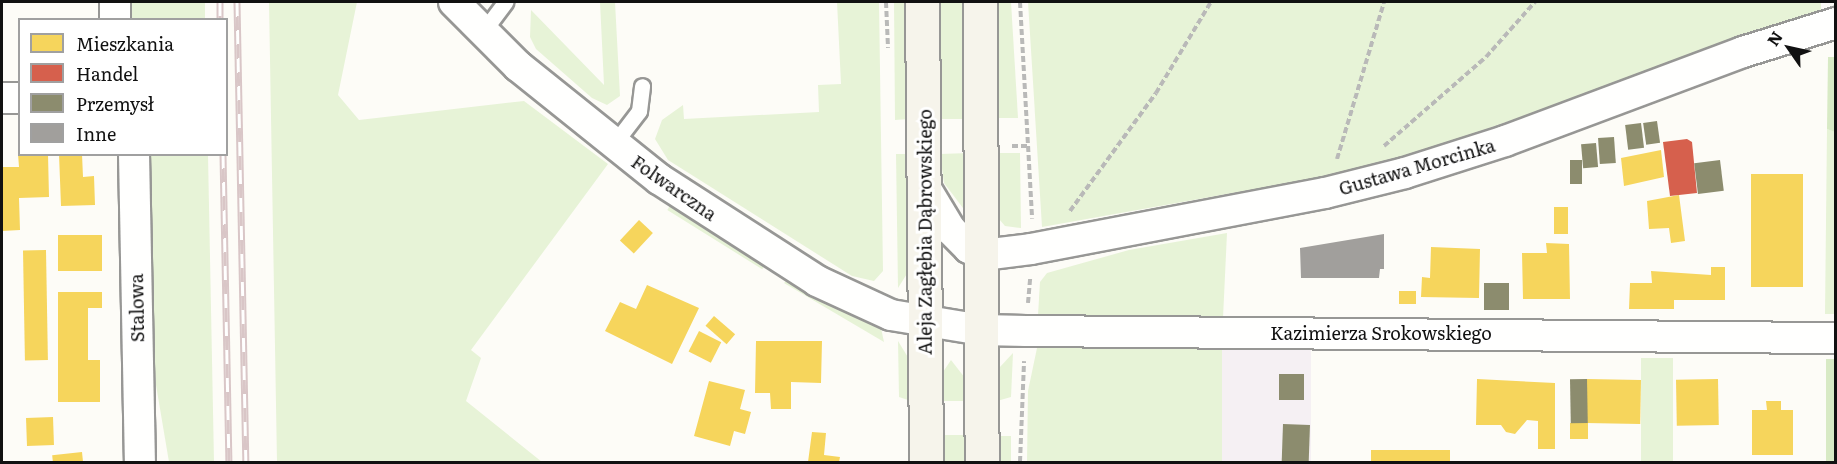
<!DOCTYPE html>
<meta charset="utf-8">
<style>
body{margin:0}
#map{position:relative;width:1837px;height:464px;overflow:hidden;background:#fdfcf7;font-family:Literata,serif}
div>[style]{position:absolute}
[style*='--x']{left:calc(var(--x)*1px);top:calc(var(--y)*1px);width:calc(var(--w)*1px);rotate:calc(var(--a)*1deg)}
.industrial>*{inset:0;background:#f5f0f3;transform-origin:0 0}
.green>*{inset:0;background:#e7f3d7;transform-origin:0 0}
.forest>*{inset:0;background:#d8eac5;transform-origin:0 0}
.homes>*{inset:0;background:#f6d55c;transform-origin:0 0}
.shops>*{inset:0;background:#d6604d}
.industry>*{inset:0;background:#8c8c6e;transform-origin:0 0}
.building>*{inset:0;background:#a19f9c}
.path>*{height:4px;margin-top:-2px;transform-origin:0;background:repeating-linear-gradient(90deg,#b9b9b8 0 6px,transparent 0 9px)}
.roads{filter:drop-shadow(2px 0 #979795) drop-shadow(-2px 0 #979795) drop-shadow(0 2px #979795) drop-shadow(0 -2px #979795)}
.lane>*{height:15px;margin:-7.5px;padding:0 7.5px;transform-origin:7.5px;border-radius:7.5px;background:#fffffe}
.street>*{height:30px;margin:-15px;padding:0 15px;transform-origin:15px;border-radius:15px;background:#fffffe}
.secondary>*{height:33px;margin:-16.5px;padding:0 16.5px;transform-origin:16.5px;border-radius:16.5px;background:#f6f4eb}
.rail>*{height:7px;margin-top:-3.5px;transform-origin:0;background:repeating-linear-gradient(90deg,#fff 0 14px,#d9c6c7 0 28px);box-sizing:border-box;border-block:2px solid #d9c6c7}
span{translate:-50% -50%;white-space:nowrap;text-align:center;line-height:1.15;-webkit-text-stroke:6px #fff;paint-order:stroke}
.street-label{font-size:18px;color:#111}
.frame{position:absolute;inset:0;border:3px solid #111;pointer-events:none}
.legend{position:absolute;left:18px;top:18px;width:210px;height:138px;box-sizing:border-box;background:#fff;border:2px solid #a0a0a0;margin:0;padding:8px 10px;list-style:none;font-size:18px;color:#111}
.legend li{display:flex;align-items:center;gap:12px;height:30px}
.legend b{width:30px;border:2px solid #a0a0a0}
.north{position:absolute;left:1759px;top:18px;width:60px;height:60px;-webkit-text-stroke:4px #fff;paint-order:stroke;rotate:304deg;font-size:16px;font-weight:700;line-height:24px;text-align:center;color:#111}
.north::after{content:'';display:block;margin:auto;width:21px;height:27px;background:#111;clip-path:polygon(50% 0,100% 100%,50% 72%,0 100%)}
</style>
<div id="map">
<div class="industrial">
<div style="left:1222px;top:348px;width:89px;height:114px"></div>
</div>
<div class="green">
<div style="left:120px;top:2px;width:85px;height:17px"></div>
<div style="clip-path:polygon(269px 2px,357px 2px,338px 95px,359px 120px,524px 101px,608px 164px,471px 350px,481px 358px,466px 401px,542px 462px,277px 462px)"></div>
<div style="clip-path:polygon(600px 2px,615px 2px,620px 96px,607px 105px,592px 98px,536px 49px,530px 37px,531px 10px,604px 85px)"></div>
<div style="clip-path:polygon(837px 2px,879px 2px,883px 271px,874px 281px,852px 276px,668px 160px,655px 139px,662px 120px,683px 105px,684px 119px,819px 112px,818px 85px,841px 84px)"></div>
<div style="clip-path:polygon(894px 2px,906px 2px,909px 119px,895px 120px)"></div>
<div style="left:935px;top:2px;width:30px;height:117px"></div>
<div style="clip-path:polygon(995px 2px,1011px 2px,1018px 118px,998px 118px)"></div>
<div style="clip-path:polygon(1028px 2px,1821px 2px,1821px 10px,1425px 151px,1323px 177px,1042px 227px)"></div>
<div style="clip-path:polygon(1827px 129px,1836px 132px,1836px 314px,1825px 314px)"></div>
<div style="clip-path:polygon(969px 153px,966px 212px,944px 183px,940px 154px)"></div>
<div style="clip-path:polygon(998px 153px,1020px 153px,1021px 228px,1005px 226px,999px 219px)"></div>
<div style="clip-path:polygon(896px 154px,910px 154px,910px 269px,898px 288px)"></div>
<div style="clip-path:polygon(144px 155px,208px 155px,214px 462px,169px 462px,156px 385px,143px 203px)"></div>
<div style="left:671px;top:204px;width:112px;height:7px;rotate:32deg"></div>
<div style="clip-path:polygon(1227px 233px,1223px 318px,1038px 315px,1040px 282px,1047px 273px,1129px 250px)"></div>
<div style="clip-path:polygon(789px 278px,881px 328px,884px 342px,784px 283px)"></div>
<div style="clip-path:polygon(898px 341px,909px 359px,911px 401px,899px 397px)"></div>
<div style="clip-path:polygon(1037px 348px,1222px 348px,1222px 462px,1027px 462px,1028px 391px)"></div>
<div style="clip-path:polygon(1013px 353px,1011px 397px,997px 401px,999px 368px)"></div>
<div style="left:1641px;top:358px;width:32px;height:104px"></div>
<div style="clip-path:polygon(951px 360px,965px 378px,967px 401px,940px 401px,941px 375px)"></div>
<div style="left:940px;top:435px;width:28px;height:27px"></div>
<div style="left:997px;top:436px;width:14px;height:26px"></div>
</div>
<div class="forest">
<div style="clip-path:polygon(1828px 57px,1835px 57px,1835px 132px,1827px 129px)"></div>
<div style="left:1826px;top:359px;width:9px;height:103px"></div>
</div>
<div class="homes">
<div style="clip-path:polygon(1661px 150px,1664px 177px,1624px 186px,1621px 158px)"></div>
<div style="clip-path:polygon(18px 154px,48px 154px,49px 197px,19px 198px,20px 230px,2px 231px,2px 167px,19px 167px)"></div>
<div style="clip-path:polygon(59px 154px,82px 154px,83px 177px,94px 176px,95px 205px,61px 206px)"></div>
<div style="left:1751px;top:174px;width:52px;height:113px"></div>
<div style="clip-path:polygon(1679px 195px,1685px 241px,1671px 243px,1669px 228px,1649px 229px,1647px 201px)"></div>
<div style="left:1554px;top:207px;width:14px;height:27px"></div>
<div style="left:639px;top:220px;width:19px;height:28px;rotate:43deg"></div>
<div style="left:58px;top:235px;width:44px;height:36px"></div>
<div style="clip-path:polygon(1546px 243px,1569px 244px,1570px 299px,1523px 299px,1522px 253px,1547px 253px)"></div>
<div style="clip-path:polygon(1431px 247px,1480px 249px,1479px 298px,1421px 297px,1422px 277px,1430px 278px)"></div>
<div style="left:46px;top:250px;width:110px;height:23px;rotate:89deg"></div>
<div style="clip-path:polygon(1711px 267px,1725px 267px,1725px 300px,1674px 300px,1674px 309px,1629px 309px,1630px 283px,1652px 283px,1651px 271px,1711px 275px)"></div>
<div style="clip-path:polygon(647px 285px,699px 308px,672px 364px,605px 331px,620px 302px,636px 309px)"></div>
<div style="left:1399px;top:291px;width:17px;height:13px"></div>
<div style="clip-path:polygon(58px 292px,102px 292px,102px 308px,88px 308px,88px 360px,100px 360px,100px 402px,58px 402px)"></div>
<div style="left:714px;top:316px;width:28px;height:13px;rotate:41deg"></div>
<div style="left:699px;top:331px;width:25px;height:23px;rotate:27deg"></div>
<div style="clip-path:polygon(756px 341px,822px 341px,821px 383px,791px 382px,791px 409px,771px 409px,770px 393px,755px 393px)"></div>
<div style="clip-path:polygon(1477px 379px,1555px 383px,1555px 449px,1538px 449px,1538px 421px,1527px 420px,1515px 434px,1506px 432px,1501px 425px,1476px 425px)"></div>
<div style="left:1587px;top:379px;width:54px;height:44px;rotate:1deg"></div>
<div style="left:1718px;top:379px;width:46px;height:42px;rotate:89deg"></div>
<div style="clip-path:polygon(709px 381px,745px 390px,740px 409px,751px 412px,745px 434px,734px 431px,730px 446px,694px 436px)"></div>
<div style="clip-path:polygon(1766px 401px,1781px 401px,1781px 410px,1793px 410px,1793px 455px,1752px 455px,1752px 410px,1767px 410px)"></div>
<div style="left:53px;top:417px;width:28px;height:27px;rotate:88deg"></div>
<div style="left:1588px;top:423px;width:16px;height:18px;rotate:90deg"></div>
<div style="clip-path:polygon(812px 432px,826px 433px,824px 455px,840px 457px,839px 462px,808px 462px)"></div>
<div style="left:1371px;top:450px;width:79px;height:12px"></div>
<div style="left:82px;top:452px;width:10px;height:30px;rotate:84deg"></div>
</div>
<div class="shops">
<div style="clip-path:polygon(1687px 139px,1692px 142px,1697px 193px,1670px 196px,1663px 142px)"></div>
</div>
<div class="industry">
<div style="left:1657px;top:121px;width:22px;height:14px;rotate:82deg"></div>
<div style="left:1641px;top:123px;width:25px;height:16px;rotate:83deg"></div>
<div style="left:1614px;top:137px;width:26px;height:16px;rotate:86deg"></div>
<div style="left:1596px;top:143px;width:24px;height:15px;rotate:85deg"></div>
<div style="left:1570px;top:160px;width:12px;height:24px"></div>
<div style="left:1720px;top:160px;width:31px;height:26px;rotate:83deg"></div>
<div style="left:1484px;top:283px;width:25px;height:27px"></div>
<div style="left:1279px;top:374px;width:25px;height:26px"></div>
<div style="left:1587px;top:379px;width:44px;height:17px;rotate:89deg"></div>
<div style="left:1283px;top:424px;width:27px;height:38px;rotate:2deg"></div>
</div>
<div class="building">
<div style="clip-path:polygon(1384px 234px,1384px 269px,1380px 269px,1379px 278px,1301px 278px,1300px 248px)"></div>
</div>
<div class="path">
<div style="--x:886;--y:2;--w:46;--a:87.5"></div>
<div style="--x:1020;--y:2;--w:217;--a:86.8"></div>
<div style="--x:1012;--y:146;--w:17;--a:0"></div>
<div style="--x:1384;--y:146;--w:135;--a:-41.1"></div>
<div style="--x:1486;--y:57;--w:74;--a:-48.3"></div>
<div style="--x:1337;--y:159;--w:164;--a:-73.3"></div>
<div style="--x:1070;--y:211;--w:146;--a:-53.9"></div>
<div style="--x:1156;--y:93;--w:106;--a:-58.9"></div>
<div style="--x:1028;--y:303;--w:25;--a:-85"></div>
<div style="--x:1020;--y:462;--w:101;--a:-87.7"></div>
</div>
<div class="roads">
<div class="lane">
<div style="--x:482;--y:33;--w:39;--a:-53"></div>
<div style="--x:613;--y:145;--w:43;--a:-52.6"></div>
<div style="--x:639;--y:111;--w:25;--a:-83"></div>
</div>
<div class="street">
<div style="--x:115;--y:2;--w:18;--a:90"></div>
<div style="--x:454;--y:2;--w:91;--a:45"></div>
<div style="--x:518;--y:66;--w:181;--a:38.7"></div>
<div style="--x:659;--y:179;--w:188;--a:32.8"></div>
<div style="--x:817;--y:281;--w:81;--a:24.7"></div>
<div style="--x:891;--y:315;--w:92;--a:9.4"></div>
<div style="--x:982;--y:330;--w:44;--a:1.3"></div>
<div style="--x:1026;--y:331;--w:810;--a:0.5"></div>
<div style="--x:2;--y:98;--w:18;--a:0"></div>
<div style="--x:134;--y:154;--w:308;--a:88.9"></div>
<div style="--x:926;--y:189;--w:47;--a:59"></div>
<div style="--x:950;--y:229;--w:27;--a:45"></div>
<div style="--x:969;--y:248;--w:16;--a:27"></div>
<div style="--x:983;--y:255;--w:48;--a:-7.1"></div>
<div style="--x:1031;--y:249;--w:299;--a:-10.8"></div>
<div style="--x:1325;--y:193;--w:82;--a:-14"></div>
<div style="--x:1405;--y:173;--w:105;--a:-17.7"></div>
<div style="--x:1505;--y:141;--w:254;--a:-20.5"></div>
<div style="--x:1743;--y:52;--w:97;--a:-17.3"></div>
</div>
<div class="secondary">
<div style="--x:922;--y:2;--w:460;--a:89.5"></div>
<div style="--x:980;--y:2;--w:460;--a:89.8"></div>
</div>
</div>
<div class="rail">
<div style="--x:220;--y:2;--w:18;--a:90"></div>
<div style="--x:237;--y:2;--w:460;--a:88.9"></div>
<div style="--x:223;--y:154;--w:308;--a:88.9"></div>
</div>
<div class="street-label">
<span style="left:1417px;top:167px;rotate:-16deg">Gustawa Morcinka</span>
<span style="left:674px;top:188px;rotate:35deg">Folwarczna</span>
<span style="left:925px;top:232px;rotate:-90deg">Aleja Zagłębia Dąbrowskiego</span>
<span style="left:137px;top:308px;rotate:-91deg">Stalowa</span>
<span style="left:1381px;top:333px">Kazimierza Srokowskiego</span>
</div>
<div class="frame"></div>
<ul class="legend">
<li><b style="height:16px;background:#f6d55c"></b>Mieszkania</li>
<li><b style="height:16px;background:#d6604d"></b>Handel</li>
<li><b style="height:16px;background:#8c8c6e"></b>Przemysł</li>
<li><b style="height:16px;background:#a19f9c"></b>Inne</li>
</ul>
<div class="north">N</div>
</div>
